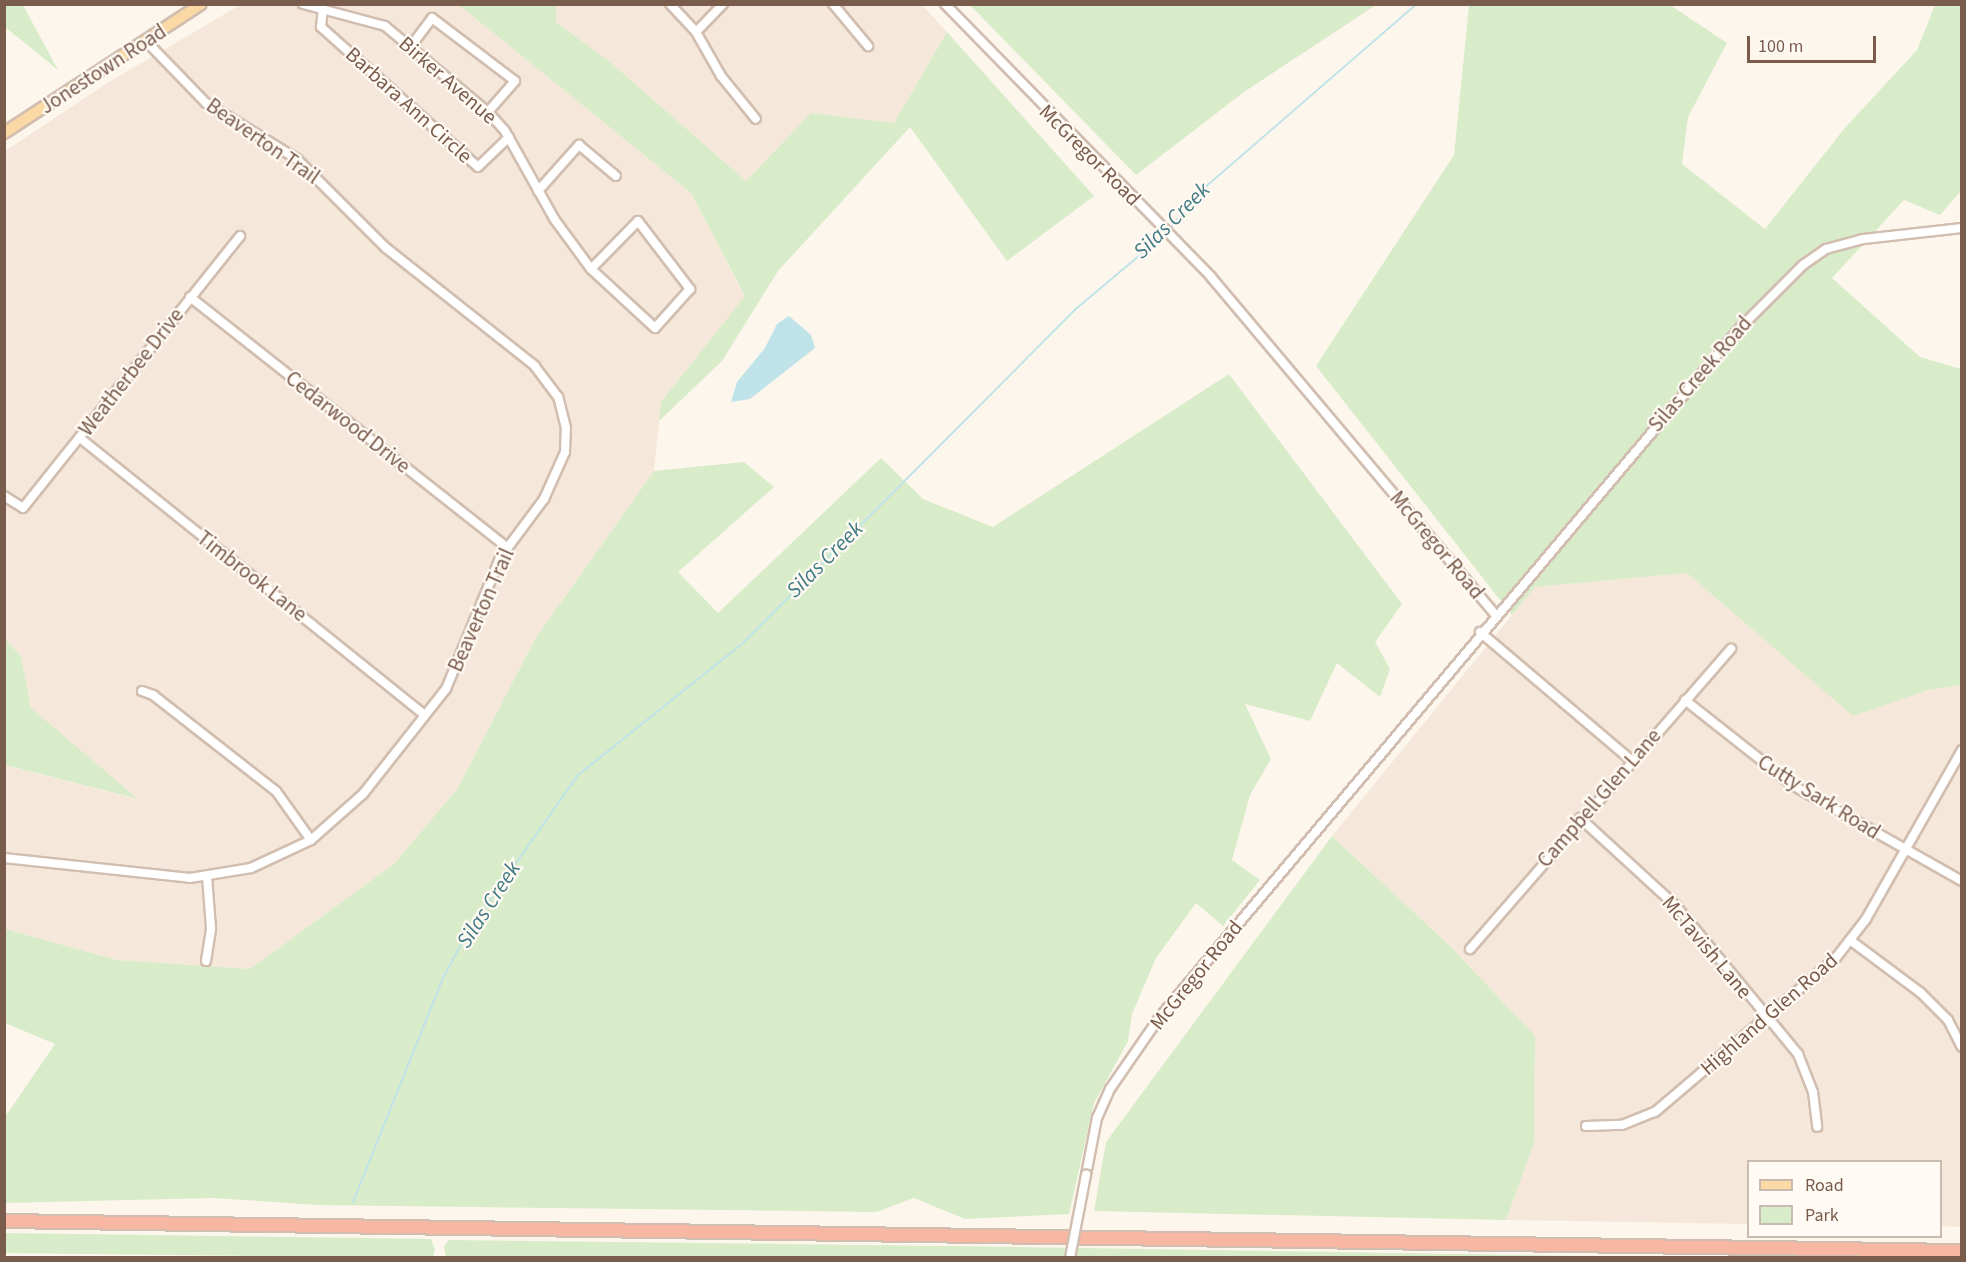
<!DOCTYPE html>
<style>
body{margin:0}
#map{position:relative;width:1966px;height:1262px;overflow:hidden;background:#fdf6ec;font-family:"Source Sans 3",sans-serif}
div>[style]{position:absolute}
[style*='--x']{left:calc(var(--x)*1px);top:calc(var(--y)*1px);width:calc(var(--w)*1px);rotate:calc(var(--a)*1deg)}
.residential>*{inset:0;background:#f5e8da}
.green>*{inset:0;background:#d8ecc9}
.water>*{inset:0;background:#bfe3e8}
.stream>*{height:2px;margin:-1px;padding:0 1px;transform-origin:1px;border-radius:1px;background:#bfe3e8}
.roads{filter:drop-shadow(2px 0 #d1beb0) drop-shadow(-2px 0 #d1beb0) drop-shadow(0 2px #d1beb0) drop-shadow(0 -2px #d1beb0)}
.minor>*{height:8px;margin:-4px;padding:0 4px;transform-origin:4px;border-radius:4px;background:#fff}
.major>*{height:10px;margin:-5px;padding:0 5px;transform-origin:5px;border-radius:5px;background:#fbd9a5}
.highway>*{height:12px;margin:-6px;padding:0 6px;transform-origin:6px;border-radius:6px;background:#f7b7a3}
.bridges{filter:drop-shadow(2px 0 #d1beb0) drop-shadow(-2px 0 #d1beb0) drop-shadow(0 2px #d1beb0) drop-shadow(0 -2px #d1beb0)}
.minor-bridge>*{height:8px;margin:-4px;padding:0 4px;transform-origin:4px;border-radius:4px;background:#fff}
span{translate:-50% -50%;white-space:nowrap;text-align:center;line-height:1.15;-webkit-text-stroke:4.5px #fffaf3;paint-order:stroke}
.street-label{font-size:21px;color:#7a5c4d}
.water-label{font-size:22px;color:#437c86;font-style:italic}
.frame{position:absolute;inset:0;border:6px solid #7a5c4d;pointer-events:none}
.legend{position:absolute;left:1747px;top:1160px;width:195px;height:78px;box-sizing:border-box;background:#fffaf3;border:2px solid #cabbb1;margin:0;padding:8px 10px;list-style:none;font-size:18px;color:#7a5c4d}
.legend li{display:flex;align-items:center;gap:12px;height:30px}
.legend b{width:30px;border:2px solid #cabbb1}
.scale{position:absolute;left:1747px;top:36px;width:129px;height:27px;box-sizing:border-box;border:3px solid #7a5c4d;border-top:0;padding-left:8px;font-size:18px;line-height:21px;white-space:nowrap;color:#7a5c4d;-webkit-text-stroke:4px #fffaf3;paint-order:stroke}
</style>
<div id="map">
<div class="residential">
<div style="clip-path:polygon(240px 5px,459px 5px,691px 193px,745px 297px,661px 402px,654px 471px,535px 639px,458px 788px,394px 864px,250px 969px,117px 960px,5px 929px,4px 765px,136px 799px,31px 708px,21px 656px,5px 639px,5px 151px,104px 85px)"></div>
<div style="clip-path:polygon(556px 5px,922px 5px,947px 32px,894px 123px,811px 113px,746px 181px,610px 62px,556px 22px)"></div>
<div style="clip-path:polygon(1687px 573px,1853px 715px,1928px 690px,1961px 685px,1961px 1227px,1941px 1226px,1940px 1162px,1748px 1162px,1748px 1224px,1506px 1220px,1534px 1143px,1535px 1036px,1451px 947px,1332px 836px,1535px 587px)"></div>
</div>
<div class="green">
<div style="clip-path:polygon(4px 5px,23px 5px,58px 70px,5px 27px)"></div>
<div style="clip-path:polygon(459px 5px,556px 5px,556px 22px,610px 62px,746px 181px,811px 113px,894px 123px,947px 32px,1094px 196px,1007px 261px,910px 127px,778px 271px,722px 361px,659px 421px,661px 402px,745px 296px,691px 193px)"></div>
<div style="clip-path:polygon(970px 5px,1376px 5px,1244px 92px,1136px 175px)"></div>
<div style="clip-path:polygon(1469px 5px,1670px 5px,1727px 43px,1688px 117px,1682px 164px,1765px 229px,1844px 129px,1917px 50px,1935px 5px,1961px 5px,1961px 191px,1940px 215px,1904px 200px,1832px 278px,1920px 357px,1961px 369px,1961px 685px,1928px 690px,1853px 716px,1687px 573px,1535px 587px,1512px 615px,1316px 366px,1454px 155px)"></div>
<div style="clip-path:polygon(1229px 374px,1402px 604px,1375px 642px,1390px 669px,1380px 697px,1337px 663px,1310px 721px,1245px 704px,1271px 759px,1250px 795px,1232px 860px,1260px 880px,1223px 926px,1196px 903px,1156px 958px,1132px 1014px,1128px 1041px,1094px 1103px,1069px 1214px,965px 1219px,914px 1198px,876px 1212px,318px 1205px,213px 1198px,5px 1203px,5px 1117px,55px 1044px,5px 1023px,5px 929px,117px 960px,250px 969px,394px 864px,458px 788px,535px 639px,654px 471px,744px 462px,774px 487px,678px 572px,718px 613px,881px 458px,923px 499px,993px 527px)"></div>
<div style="clip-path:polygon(5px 639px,21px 656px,31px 708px,138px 799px,5px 765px)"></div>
<div style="clip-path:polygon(1332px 836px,1451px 947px,1535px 1036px,1534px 1143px,1506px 1220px,1094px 1211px,1106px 1142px)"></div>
<div style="clip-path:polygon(5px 1233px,431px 1239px,435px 1250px,433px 1258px,5px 1253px)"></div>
<div style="clip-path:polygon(449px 1240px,947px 1246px,1656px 1257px,446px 1258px,444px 1246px)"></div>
</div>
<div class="water">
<div style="clip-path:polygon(789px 316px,811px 335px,815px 348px,750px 399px,731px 402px,737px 382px,765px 348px,777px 324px)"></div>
</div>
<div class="stream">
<div style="--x:1169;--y:230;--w:43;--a:-52.6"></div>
<div style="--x:1195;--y:196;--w:294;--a:-40.9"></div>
<div style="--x:353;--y:1202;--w:241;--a:-68.1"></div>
<div style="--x:443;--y:978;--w:55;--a:-61.6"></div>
<div style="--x:469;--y:930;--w:189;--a:-54.9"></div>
<div style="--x:578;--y:775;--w:214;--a:-38.7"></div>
<div style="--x:745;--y:641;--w:470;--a:-45.1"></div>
<div style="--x:1077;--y:308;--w:115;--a:-40.1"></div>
</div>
<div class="roads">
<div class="minor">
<div style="--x:303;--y:4;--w:85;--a:15"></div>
<div style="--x:385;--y:26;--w:134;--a:39.9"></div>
<div style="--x:488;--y:112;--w:25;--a:48"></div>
<div style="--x:505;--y:131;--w:102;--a:60.7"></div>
<div style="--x:555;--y:220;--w:61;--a:53.7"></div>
<div style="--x:670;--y:4;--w:38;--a:47"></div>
<div style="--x:696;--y:32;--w:51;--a:60.4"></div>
<div style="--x:721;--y:76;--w:55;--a:50.9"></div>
<div style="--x:833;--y:4;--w:55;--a:50.2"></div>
<div style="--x:945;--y:4;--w:381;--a:45.7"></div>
<div style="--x:1211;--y:277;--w:441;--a:49.9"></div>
<div style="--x:323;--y:8;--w:19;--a:96"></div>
<div style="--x:321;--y:27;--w:210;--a:41.7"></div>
<div style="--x:478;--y:167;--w:43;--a:-44.1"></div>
<div style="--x:696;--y:32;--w:39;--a:-46"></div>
<div style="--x:411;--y:46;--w:35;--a:-53"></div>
<div style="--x:432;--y:18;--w:104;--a:37.2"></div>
<div style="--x:515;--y:81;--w:41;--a:131.1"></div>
<div style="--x:538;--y:191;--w:62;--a:-48.3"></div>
<div style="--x:579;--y:145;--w:48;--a:40"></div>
<div style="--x:638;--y:221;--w:86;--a:52.6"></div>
<div style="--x:690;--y:289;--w:52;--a:131.9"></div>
<div style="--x:655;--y:328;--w:87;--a:-137.3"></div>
<div style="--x:591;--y:269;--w:67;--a:-45.6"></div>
<div style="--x:190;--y:297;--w:404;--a:38.3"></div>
<div style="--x:80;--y:438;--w:442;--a:38.8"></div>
<div style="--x:4;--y:496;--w:22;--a:32"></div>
<div style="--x:23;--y:508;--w:348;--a:-51.4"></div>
<div style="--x:1480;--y:632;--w:198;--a:40.3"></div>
<div style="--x:142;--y:691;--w:12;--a:20"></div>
<div style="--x:153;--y:695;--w:156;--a:38"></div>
<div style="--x:276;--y:791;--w:60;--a:54.5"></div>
<div style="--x:1685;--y:700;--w:139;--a:38.3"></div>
<div style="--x:1794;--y:786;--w:193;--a:29.5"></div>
<div style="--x:1580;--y:818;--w:130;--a:42.5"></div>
<div style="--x:1676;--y:906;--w:192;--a:50.5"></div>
<div style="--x:1798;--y:1054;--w:41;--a:68.5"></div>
<div style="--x:1813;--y:1092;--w:35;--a:83"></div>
<div style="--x:4;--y:858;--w:187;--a:6.1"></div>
<div style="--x:190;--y:878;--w:62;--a:-9.3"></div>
<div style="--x:251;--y:868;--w:66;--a:-25"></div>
<div style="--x:311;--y:840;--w:69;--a:-41.5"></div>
<div style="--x:363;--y:794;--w:134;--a:-51.7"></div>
<div style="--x:446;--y:689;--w:142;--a:-67.6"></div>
<div style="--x:500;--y:558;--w:74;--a:-53.3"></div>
<div style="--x:544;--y:499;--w:51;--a:-65.9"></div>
<div style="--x:565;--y:452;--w:24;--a:-88"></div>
<div style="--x:566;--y:428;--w:32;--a:-104"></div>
<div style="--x:558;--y:397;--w:39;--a:-127"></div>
<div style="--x:535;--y:366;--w:190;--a:-141.6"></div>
<div style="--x:386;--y:248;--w:126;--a:-135"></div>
<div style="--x:297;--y:159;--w:107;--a:-148.4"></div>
<div style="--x:206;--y:103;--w:86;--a:-134.1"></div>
<div style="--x:1850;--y:940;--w:89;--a:36.7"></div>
<div style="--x:1921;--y:993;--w:38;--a:45"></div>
<div style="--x:1948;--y:1020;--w:30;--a:63"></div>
<div style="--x:1470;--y:949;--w:398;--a:-49"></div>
<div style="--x:206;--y:961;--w:33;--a:-81"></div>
<div style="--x:211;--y:928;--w:52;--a:-94.4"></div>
<div style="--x:1586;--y:1126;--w:36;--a:-2"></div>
<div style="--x:1622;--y:1125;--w:35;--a:-22"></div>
<div style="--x:1655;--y:1112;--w:236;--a:-40.4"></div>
<div style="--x:1835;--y:959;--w:51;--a:-52.2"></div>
<div style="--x:1866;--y:919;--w:194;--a:-60.4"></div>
<div style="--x:1086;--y:1175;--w:58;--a:-79.1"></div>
<div style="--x:1097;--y:1118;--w:32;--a:-66"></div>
<div style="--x:1110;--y:1089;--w:86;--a:-55.4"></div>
<div style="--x:1159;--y:1018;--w:901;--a:-49.91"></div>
<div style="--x:1739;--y:329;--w:91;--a:-45"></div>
<div style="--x:1803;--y:265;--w:28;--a:-35"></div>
<div style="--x:1826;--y:249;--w:38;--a:-15"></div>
<div style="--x:1863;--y:239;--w:100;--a:-6.3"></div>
</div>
<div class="major">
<div style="--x:4;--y:133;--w:235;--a:-33.2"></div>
</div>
<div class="highway">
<div style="--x:4;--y:1221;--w:1958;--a:0.88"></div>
</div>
</div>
<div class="bridges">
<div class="minor-bridge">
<div style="--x:1070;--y:1258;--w:85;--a:-79.1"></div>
</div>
</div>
<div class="street-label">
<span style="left:103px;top:69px;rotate:-33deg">Jonestown Road</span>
<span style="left:448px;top:80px;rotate:41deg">Birker Avenue</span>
<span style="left:409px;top:105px;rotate:42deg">Barbara Ann Circle</span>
<span style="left:263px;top:141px;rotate:35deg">Beaverton Trail</span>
<span style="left:1090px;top:155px;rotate:45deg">McGregor Road</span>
<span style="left:131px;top:372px;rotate:-52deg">Weatherbee Drive</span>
<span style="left:1700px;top:374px;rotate:-49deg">Silas Creek Road</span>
<span style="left:348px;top:422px;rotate:38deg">Cedarwood Drive</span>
<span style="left:1437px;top:545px;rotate:50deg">McGregor Road</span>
<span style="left:252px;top:576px;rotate:38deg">Timbrook Lane</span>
<span style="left:481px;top:610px;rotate:-66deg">Beaverton Trail</span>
<span style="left:1819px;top:797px;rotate:32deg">Cutty Sark Road</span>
<span style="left:1599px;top:798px;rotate:-49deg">Campbell Glen Lane</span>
<span style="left:1707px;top:947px;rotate:50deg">McTavish Lane</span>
<span style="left:1196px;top:975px;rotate:-51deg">McGregor Road</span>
<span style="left:1769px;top:1014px;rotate:-41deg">Highland Glen Road</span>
</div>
<div class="water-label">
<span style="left:1172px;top:221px;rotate:-45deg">Silas Creek</span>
<span style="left:825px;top:560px;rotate:-45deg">Silas Creek</span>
<span style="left:489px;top:905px;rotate:-57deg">Silas Creek</span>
</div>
<div class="frame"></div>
<ul class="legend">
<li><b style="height:8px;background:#fbd9a5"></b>Road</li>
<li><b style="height:16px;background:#d8ecc9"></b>Park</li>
</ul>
<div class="scale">100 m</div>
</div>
